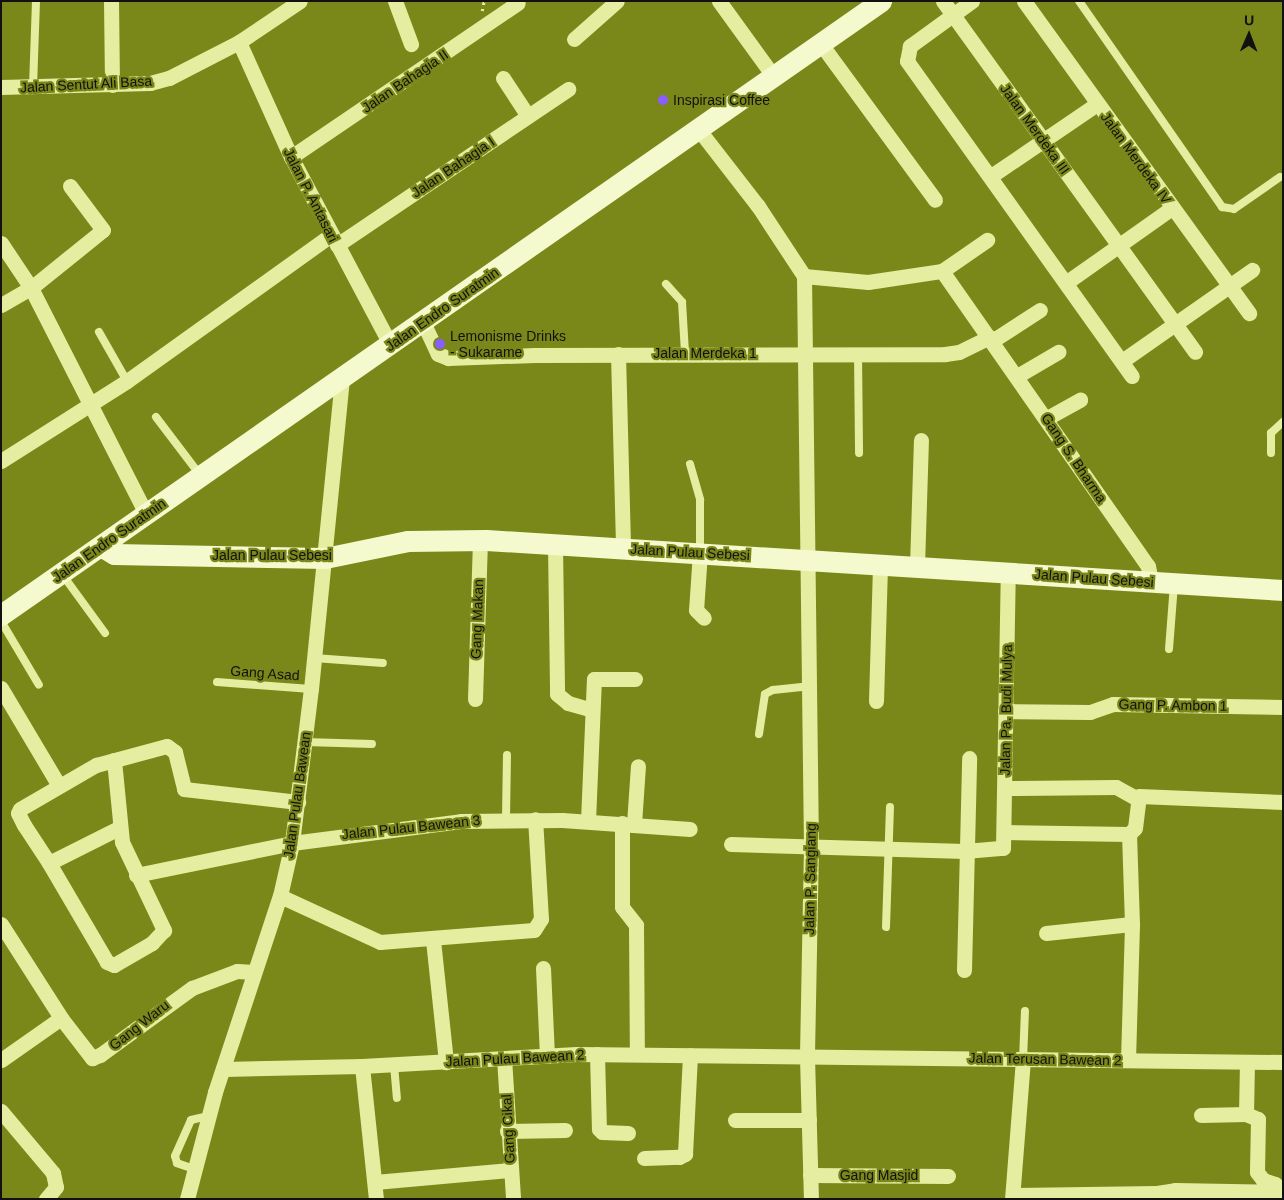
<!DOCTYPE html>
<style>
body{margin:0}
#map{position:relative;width:1284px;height:1200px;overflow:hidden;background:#7a8819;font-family:Helvetica,sans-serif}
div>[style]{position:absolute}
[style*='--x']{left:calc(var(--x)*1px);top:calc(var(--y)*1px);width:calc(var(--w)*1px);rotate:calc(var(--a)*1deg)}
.path>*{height:2.5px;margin-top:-1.25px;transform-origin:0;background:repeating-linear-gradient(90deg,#e5eda1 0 2.5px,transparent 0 6.5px)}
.lane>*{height:8px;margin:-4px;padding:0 4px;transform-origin:4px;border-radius:4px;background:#e5eda1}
.street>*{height:15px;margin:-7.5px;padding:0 7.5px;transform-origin:7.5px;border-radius:7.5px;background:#e5eda1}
.secondary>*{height:21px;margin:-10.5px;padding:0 10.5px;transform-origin:10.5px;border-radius:10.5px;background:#f4f9ce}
.dots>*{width:14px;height:14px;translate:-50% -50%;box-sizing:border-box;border:2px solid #7a8819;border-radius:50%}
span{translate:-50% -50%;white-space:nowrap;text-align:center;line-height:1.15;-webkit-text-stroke:4.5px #7a8819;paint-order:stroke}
.street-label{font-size:14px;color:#111}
.poi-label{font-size:14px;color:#111}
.left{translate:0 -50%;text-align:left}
.frame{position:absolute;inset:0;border:2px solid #111;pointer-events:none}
.north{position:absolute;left:1224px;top:10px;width:50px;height:50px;-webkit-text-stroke:4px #7a8819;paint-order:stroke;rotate:1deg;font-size:14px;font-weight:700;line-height:20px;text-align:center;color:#111}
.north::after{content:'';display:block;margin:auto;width:18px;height:22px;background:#111;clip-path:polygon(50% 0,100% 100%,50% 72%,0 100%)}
</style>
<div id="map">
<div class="path">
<div style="--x:482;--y:11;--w:10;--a:-79"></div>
</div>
<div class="lane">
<div style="--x:1079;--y:1;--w:251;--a:55.2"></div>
<div style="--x:1222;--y:207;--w:12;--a:9"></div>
<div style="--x:1234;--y:209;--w:56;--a:-34.8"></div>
<div style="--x:33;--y:87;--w:86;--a:-88"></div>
<div style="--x:666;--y:284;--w:24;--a:48"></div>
<div style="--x:682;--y:302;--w:51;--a:86.6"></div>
<div style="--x:99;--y:332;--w:56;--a:60.3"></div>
<div style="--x:858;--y:353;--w:100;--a:89.4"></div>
<div style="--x:156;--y:417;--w:73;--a:52.8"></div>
<div style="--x:1271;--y:453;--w:20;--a:-90"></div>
<div style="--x:1271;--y:433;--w:16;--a:-43"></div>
<div style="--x:690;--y:464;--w:37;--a:74"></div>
<div style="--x:700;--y:500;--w:52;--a:90"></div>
<div style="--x:62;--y:574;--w:73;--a:53.9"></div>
<div style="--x:1;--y:621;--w:74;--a:59.3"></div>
<div style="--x:1169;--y:649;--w:65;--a:-85.6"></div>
<div style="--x:314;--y:658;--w:69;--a:4.1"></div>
<div style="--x:217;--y:682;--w:94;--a:4.3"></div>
<div style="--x:759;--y:734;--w:40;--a:-81.5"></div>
<div style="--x:765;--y:694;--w:9;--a:-27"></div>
<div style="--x:773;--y:690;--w:36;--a:-6"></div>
<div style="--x:305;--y:742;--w:67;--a:1.7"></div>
<div style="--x:506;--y:818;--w:63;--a:-89.1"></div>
<div style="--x:886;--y:927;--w:120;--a:-88.1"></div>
<div style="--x:1023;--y:1060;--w:49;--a:-87.7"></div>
<div style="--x:394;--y:1065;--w:33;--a:85"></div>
<div style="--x:194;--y:1169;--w:18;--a:-161"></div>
<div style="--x:177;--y:1163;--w:7;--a:-106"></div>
<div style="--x:175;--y:1156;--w:39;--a:-66"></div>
<div style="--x:191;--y:1120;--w:17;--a:-13"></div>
</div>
<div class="street">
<div style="--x:111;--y:1;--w:84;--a:89.3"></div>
<div style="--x:395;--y:1;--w:46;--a:69.6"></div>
<div style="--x:719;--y:1;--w:94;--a:54.1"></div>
<div style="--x:943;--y:1;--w:432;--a:54.3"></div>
<div style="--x:972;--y:1;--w:77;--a:144"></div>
<div style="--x:910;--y:46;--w:15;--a:101"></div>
<div style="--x:907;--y:61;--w:387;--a:54.5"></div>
<div style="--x:1024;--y:1;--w:385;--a:54.2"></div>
<div style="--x:574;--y:39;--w:57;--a:-41.5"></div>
<div style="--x:239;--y:42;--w:126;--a:65.7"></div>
<div style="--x:291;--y:157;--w:212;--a:62.1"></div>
<div style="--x:821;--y:44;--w:193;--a:53.8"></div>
<div style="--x:503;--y:78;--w:45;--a:56.7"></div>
<div style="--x:1;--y:87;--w:149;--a:-1.5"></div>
<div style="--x:150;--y:83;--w:20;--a:-15"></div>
<div style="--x:169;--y:78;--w:79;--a:-27.2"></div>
<div style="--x:239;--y:42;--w:73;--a:-33.9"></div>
<div style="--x:699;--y:130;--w:96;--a:52.2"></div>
<div style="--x:758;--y:206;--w:84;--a:56.7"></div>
<div style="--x:804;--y:276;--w:570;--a:89.3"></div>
<div style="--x:811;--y:846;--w:211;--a:91.1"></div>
<div style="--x:807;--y:1057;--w:142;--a:88.4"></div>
<div style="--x:291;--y:157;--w:274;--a:-34.2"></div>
<div style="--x:991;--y:176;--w:128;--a:-34.2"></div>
<div style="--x:1;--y:243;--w:54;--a:56.3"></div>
<div style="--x:31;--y:288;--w:254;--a:63"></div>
<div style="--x:337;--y:245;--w:279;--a:-34"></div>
<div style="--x:942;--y:271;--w:360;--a:55.1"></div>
<div style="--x:1148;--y:566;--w:16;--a:79"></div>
<div style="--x:804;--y:276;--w:64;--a:5.4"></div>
<div style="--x:868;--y:282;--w:75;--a:-8.5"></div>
<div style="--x:942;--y:271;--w:55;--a:-34.6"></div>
<div style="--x:1067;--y:282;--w:128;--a:-35.2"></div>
<div style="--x:1;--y:305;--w:34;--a:-30"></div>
<div style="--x:31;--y:288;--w:92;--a:-38.9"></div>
<div style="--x:103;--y:230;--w:55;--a:-126.9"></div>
<div style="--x:423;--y:322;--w:35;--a:65"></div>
<div style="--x:438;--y:354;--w:11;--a:22"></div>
<div style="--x:448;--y:358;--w:87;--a:-2"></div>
<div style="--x:535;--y:355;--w:410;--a:-0.1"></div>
<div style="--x:945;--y:354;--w:14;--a:-8"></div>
<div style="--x:959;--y:352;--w:34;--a:-26"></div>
<div style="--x:992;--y:341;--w:57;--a:-32.9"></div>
<div style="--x:618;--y:354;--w:194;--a:88.5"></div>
<div style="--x:1122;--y:361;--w:159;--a:-35"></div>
<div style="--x:1017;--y:376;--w:48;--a:-30.3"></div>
<div style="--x:1047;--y:418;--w:38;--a:-29"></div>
<div style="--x:1;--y:461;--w:149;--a:-32.4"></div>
<div style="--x:127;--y:381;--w:251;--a:-35.6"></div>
<div style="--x:555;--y:544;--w:150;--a:89.2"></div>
<div style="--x:557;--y:694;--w:14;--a:39"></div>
<div style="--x:568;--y:703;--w:25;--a:16"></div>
<div style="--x:700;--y:552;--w:58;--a:93.9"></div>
<div style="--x:696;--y:610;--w:11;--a:45"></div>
<div style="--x:917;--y:566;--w:126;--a:-88.2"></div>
<div style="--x:1;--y:688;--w:112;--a:59.3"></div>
<div style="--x:475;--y:699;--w:159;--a:-88.2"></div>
<div style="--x:876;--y:701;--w:138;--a:-88.3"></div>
<div style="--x:1005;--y:711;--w:85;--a:0.7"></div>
<div style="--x:1090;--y:712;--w:24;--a:-19"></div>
<div style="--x:1113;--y:704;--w:170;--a:1"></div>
<div style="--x:114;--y:760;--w:82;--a:84.4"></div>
<div style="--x:122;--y:842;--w:98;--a:64.5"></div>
<div style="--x:164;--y:930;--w:18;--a:133"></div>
<div style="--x:152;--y:943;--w:44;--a:149.9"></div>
<div style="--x:114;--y:965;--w:8;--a:-157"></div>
<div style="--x:107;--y:962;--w:115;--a:-120.4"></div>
<div style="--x:49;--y:863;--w:78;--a:-26.6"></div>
<div style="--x:1005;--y:788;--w:111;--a:-0.5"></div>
<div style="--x:1116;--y:787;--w:23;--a:29"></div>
<div style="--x:588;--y:821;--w:142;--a:-87.6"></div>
<div style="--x:594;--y:679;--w:41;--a:0"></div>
<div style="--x:622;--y:823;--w:84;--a:90"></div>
<div style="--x:622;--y:907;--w:23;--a:52"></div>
<div style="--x:636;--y:925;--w:129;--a:89.6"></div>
<div style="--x:634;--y:824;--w:58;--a:-86.1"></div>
<div style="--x:1005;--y:832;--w:124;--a:0.9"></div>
<div style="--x:1129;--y:834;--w:8;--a:-45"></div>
<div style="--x:1135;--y:828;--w:32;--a:-83"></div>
<div style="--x:1139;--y:796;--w:144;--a:2.4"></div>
<div style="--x:731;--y:844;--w:234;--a:1.7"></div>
<div style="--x:965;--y:851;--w:38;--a:-5"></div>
<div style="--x:1003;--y:848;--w:276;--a:-89"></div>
<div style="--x:49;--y:863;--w:45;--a:-123.3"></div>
<div style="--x:24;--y:825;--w:13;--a:-117"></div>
<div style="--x:18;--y:813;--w:4;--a:-63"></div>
<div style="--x:20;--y:809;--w:88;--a:-30.1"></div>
<div style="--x:96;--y:765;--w:73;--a:-15"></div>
<div style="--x:167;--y:746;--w:10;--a:37"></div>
<div style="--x:175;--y:752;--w:38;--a:76"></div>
<div style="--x:184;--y:789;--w:115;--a:6.5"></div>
<div style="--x:136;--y:875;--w:159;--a:-11.6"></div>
<div style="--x:292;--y:843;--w:170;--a:-7.4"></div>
<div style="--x:461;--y:821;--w:101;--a:-0.6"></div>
<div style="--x:562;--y:820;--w:128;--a:4"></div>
<div style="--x:280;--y:896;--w:110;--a:24.7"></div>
<div style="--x:380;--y:942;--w:154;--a:-4.5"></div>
<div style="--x:534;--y:930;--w:13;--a:-58"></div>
<div style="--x:541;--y:919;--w:100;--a:-93.4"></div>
<div style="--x:1;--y:924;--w:112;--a:57.4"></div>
<div style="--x:61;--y:1018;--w:51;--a:52.2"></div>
<div style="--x:92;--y:1058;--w:9;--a:-21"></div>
<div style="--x:100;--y:1055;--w:114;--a:-36.1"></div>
<div style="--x:192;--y:988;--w:48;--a:-20.7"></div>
<div style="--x:237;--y:971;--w:17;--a:3"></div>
<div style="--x:1046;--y:933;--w:86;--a:-6"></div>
<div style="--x:433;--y:940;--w:123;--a:83.9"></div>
<div style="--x:543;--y:968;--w:88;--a:87.4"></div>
<div style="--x:964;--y:970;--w:212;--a:-88.6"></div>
<div style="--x:597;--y:1054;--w:75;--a:88.5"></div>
<div style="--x:599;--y:1129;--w:4;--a:45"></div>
<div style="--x:602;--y:1132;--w:26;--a:2"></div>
<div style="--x:504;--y:1058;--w:141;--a:86.3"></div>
<div style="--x:1;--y:1060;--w:73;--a:-35"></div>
<div style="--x:1128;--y:1060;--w:136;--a:-88.3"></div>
<div style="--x:1132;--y:924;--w:90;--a:-91.9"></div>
<div style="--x:1247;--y:1062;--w:52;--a:91.1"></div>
<div style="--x:1246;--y:1114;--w:13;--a:23"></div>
<div style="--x:1258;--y:1119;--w:53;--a:91.1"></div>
<div style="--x:1257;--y:1172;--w:10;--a:53"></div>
<div style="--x:1263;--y:1180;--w:13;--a:18"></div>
<div style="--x:1275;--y:1184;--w:13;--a:77"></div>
<div style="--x:362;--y:1066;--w:134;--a:84"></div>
<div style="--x:223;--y:1069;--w:139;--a:-1.2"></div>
<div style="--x:362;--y:1066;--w:215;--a:-3.2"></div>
<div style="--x:577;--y:1054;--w:706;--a:0.65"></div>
<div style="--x:1;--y:1111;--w:81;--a:50"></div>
<div style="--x:53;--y:1173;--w:14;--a:78"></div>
<div style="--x:56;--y:1187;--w:16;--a:130"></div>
<div style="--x:1201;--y:1115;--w:45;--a:-1.3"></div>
<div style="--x:735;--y:1120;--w:74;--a:0"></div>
<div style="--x:507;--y:1131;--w:58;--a:-1"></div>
<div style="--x:644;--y:1158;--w:35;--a:-2"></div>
<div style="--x:679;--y:1157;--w:7;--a:-27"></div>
<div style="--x:685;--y:1154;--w:99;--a:-87.1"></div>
<div style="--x:810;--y:1175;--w:138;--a:0.4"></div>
<div style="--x:375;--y:1182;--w:136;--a:-5.1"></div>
<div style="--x:1013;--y:1195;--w:144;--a:-0.8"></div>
<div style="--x:1157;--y:1193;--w:18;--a:-9"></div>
<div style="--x:1175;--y:1190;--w:103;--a:1.1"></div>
<div style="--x:187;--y:1199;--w:111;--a:-75.3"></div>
<div style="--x:215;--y:1092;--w:206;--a:-71.7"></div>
<div style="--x:280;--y:896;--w:54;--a:-77.2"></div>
<div style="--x:292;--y:843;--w:155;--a:-83"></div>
<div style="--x:311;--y:689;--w:313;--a:-84.3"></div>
<div style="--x:1012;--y:1199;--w:139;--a:-85.5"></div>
</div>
<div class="secondary">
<div style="--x:101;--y:546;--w:15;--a:32"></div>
<div style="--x:114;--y:554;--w:211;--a:1.1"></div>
<div style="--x:325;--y:558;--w:85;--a:-11.6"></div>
<div style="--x:408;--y:541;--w:78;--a:-0.7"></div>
<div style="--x:486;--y:540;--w:799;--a:3.59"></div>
<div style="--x:1;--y:615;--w:1073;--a:-34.9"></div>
</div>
<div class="dots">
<div style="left:663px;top:100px;background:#8a5dff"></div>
<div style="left:440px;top:344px;background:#8a5dff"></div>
</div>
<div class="street-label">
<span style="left:405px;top:81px;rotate:-34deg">Jalan Bahagia II</span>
<span style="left:86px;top:84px;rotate:-3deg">Jalan Sentut Ali Basa</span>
<span style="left:1035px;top:129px;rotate:54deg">Jalan Merdeka III</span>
<span style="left:1136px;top:158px;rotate:54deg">Jalan Merdeka IV</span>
<span style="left:453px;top:167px;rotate:-34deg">Jalan Bahagia I</span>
<span style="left:311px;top:195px;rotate:63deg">Jalan P. Antasari</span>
<span style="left:442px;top:309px;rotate:-35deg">Jalan Endro Suratmin</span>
<span style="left:705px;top:353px">Jalan Merdeka 1</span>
<span style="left:1074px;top:458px;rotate:56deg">Gang S. Bharma</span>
<span style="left:109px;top:540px;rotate:-35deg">Jalan Endro Suratmin</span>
<span style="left:690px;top:552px;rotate:3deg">Jalan Pulau Sebesi</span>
<span style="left:272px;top:555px">Jalan Pulau Sebesi</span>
<span style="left:1094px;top:578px;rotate:4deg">Jalan Pulau Sebesi</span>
<span style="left:477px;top:619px;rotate:-88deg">Gang Makan</span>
<span style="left:265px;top:673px;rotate:4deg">Gang Asad</span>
<span style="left:1173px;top:705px;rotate:1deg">Gang P. Ambon 1</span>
<span style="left:1006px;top:710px;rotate:-89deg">Jalan Pa. Budi Mulya</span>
<span style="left:297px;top:795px;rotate:-82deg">Jalan Pulau Bawean</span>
<span style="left:411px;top:827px;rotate:-6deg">Jalan Pulau Bawean 3</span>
<span style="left:810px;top:879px;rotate:-89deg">Jalan P. Sangiang</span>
<span style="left:139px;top:1025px;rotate:-38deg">Gang Waru</span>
<span style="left:515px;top:1058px;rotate:-3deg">Jalan Pulau Bawean 2</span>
<span style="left:1045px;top:1059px;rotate:1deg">Jalan Terusan Bawean 2</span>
<span style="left:508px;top:1129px;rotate:-93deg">Gang Cikal</span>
<span style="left:879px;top:1175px">Gang Masjid</span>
</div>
<div class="poi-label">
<span class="left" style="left:673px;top:100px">Inspirasi Coffee</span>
<span class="left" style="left:450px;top:344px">Lemonisme Drinks<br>- Sukarame</span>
</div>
<div class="frame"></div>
<div class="north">U</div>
</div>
